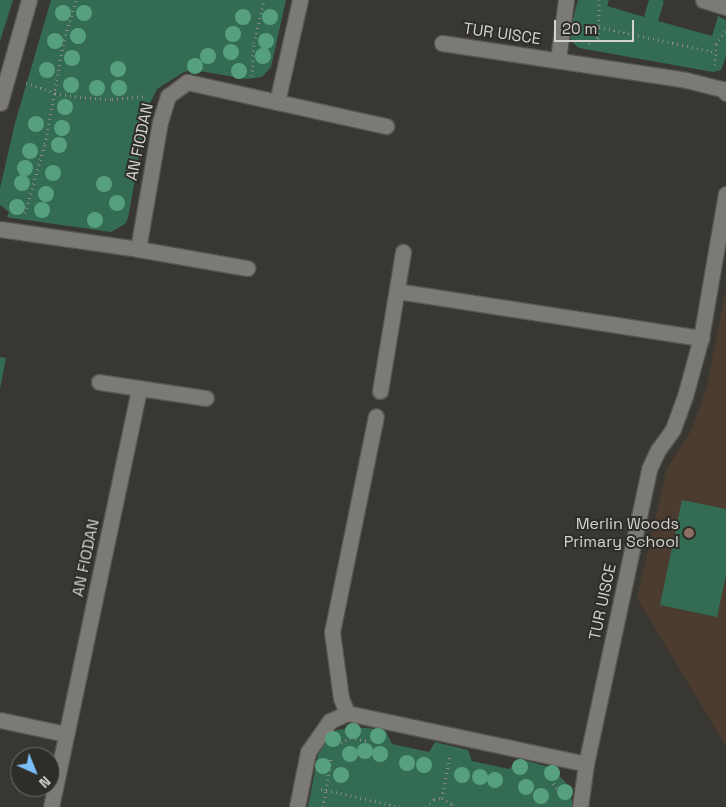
<!DOCTYPE html>
<style>
body{margin:0}
#map{position:relative;width:726px;height:807px;overflow:hidden;background:#393732;font-family:"Space Grotesk",sans-serif}
div>[style]{position:absolute}
[style*='--x']{left:calc(var(--x)*1px);top:calc(var(--y)*1px);width:calc(var(--w)*1px);rotate:calc(var(--a)*1deg)}
.education>*{inset:0;background:#4b3c2f}
.green>*{inset:0;background:#346c53}
.path>*{height:3px;margin-top:-1.5px;transform-origin:0;background:repeating-linear-gradient(90deg,#8b8985 0 1px,transparent 0 5px)}
.roads{filter:drop-shadow(1px 0 #565550) drop-shadow(-1px 0 #565550) drop-shadow(0 1px #565550) drop-shadow(0 -1px #565550)}
.lane>*{height:15px;margin:-7.5px;padding:0 7.5px;transform-origin:7.5px;border-radius:7.5px;background:#7c7a74}
.street>*{height:15px;margin:-7.5px;padding:0 7.5px;transform-origin:7.5px;border-radius:7.5px;background:#7c7a74}
.trees>*{width:16px;height:16px;margin:-8px;border-radius:50%;background:#57a07e}
.dots>*{width:14px;height:14px;translate:-50% -50%;box-sizing:border-box;border:2px solid #2f2d28;border-radius:50%}
span{translate:-50% -50%;white-space:nowrap;text-align:center;line-height:1.15;-webkit-text-stroke:4px #2f2d28;paint-order:stroke}
.street-label{font-size:16px;color:#d3d2cf}
.poi-label{font-size:16px;color:#d3d2cf}
.right{translate:-100% -50%;text-align:right}
.north{position:absolute;left:10px;top:747px;width:50px;height:50px;box-sizing:border-box;background:#2f2d28;border:1px solid #716f6b;border-radius:50%;rotate:136deg;font-size:14px;font-weight:700;line-height:20px;text-align:center;color:#d3d2cf}
.north::after{content:'';display:block;margin:auto;width:18px;height:22px;background:#7cbef9;clip-path:polygon(50% 0,100% 100%,50% 72%,0 100%)}
.scale{position:absolute;left:554px;top:20px;width:80px;height:22px;box-sizing:border-box;border:2px solid #d3d2cf;border-top:0;padding-left:6px;font-size:15px;line-height:18px;white-space:nowrap;color:#d3d2cf;-webkit-text-stroke:4px #2f2d28;paint-order:stroke}
</style>
<div id="map">
<div class="education">
<div style="clip-path:polygon(726px 289px,726px 746px,637px 598px,667px 468px,691px 431px,707px 386px)"></div>
</div>
<div class="green">
<div style="clip-path:polygon(0 0,13px 0,0 41px)"></div>
<div style="clip-path:polygon(51px 0,286px 0,271px 67px,262px 77px,247px 79px,193px 70px,184px 72px,157px 89px,148px 107px,128px 218px,125px 224px,111px 232px,12px 218px,7px 217px,9px 212px,0 205px,0 188px,15px 123px)"></div>
<div style="clip-path:polygon(578px 0,609px 0,607px 6px,644px 17px,649px 0,661px 0,664px 1px,658px 21px,712px 36px,718px 16px,726px 20px,726px 56px,721px 70px,713px 72px,579px 48px,571px 41px,569px 33px)"></div>
<div style="clip-path:polygon(0 357px,6px 358px,0 389px)"></div>
<div style="clip-path:polygon(682px 500px,726px 509px,726px 575px,717px 617px,660px 605px)"></div>
<div style="clip-path:polygon(355px 727px,385px 730px,392px 744px,429px 752px,435px 742px,468px 750px,472px 761px,509px 769px,520px 759px,552px 768px,566px 783px,572px 800px,572px 807px,308px 807px,318px 755px,324px 742px,337px 730px)"></div>
</div>
<div class="path">
<div style="--x:599;--y:0;--w:27;--a:90"></div>
<div style="--x:589;--y:44;--w:11;--a:-34"></div>
<div style="--x:598;--y:38;--w:11;--a:-85"></div>
<div style="--x:599;--y:27;--w:119;--a:12.2"></div>
<div style="--x:715;--y:65;--w:21;--a:-87"></div>
<div style="--x:716;--y:44;--w:18;--a:-56"></div>
<div style="--x:252;--y:76;--w:33;--a:-87"></div>
<div style="--x:254;--y:43;--w:44;--a:-76.9"></div>
<div style="--x:26;--y:83;--w:31;--a:19"></div>
<div style="--x:55;--y:93;--w:25;--a:9"></div>
<div style="--x:80;--y:97;--w:32;--a:4"></div>
<div style="--x:112;--y:99;--w:33;--a:-5"></div>
<div style="--x:25;--y:213;--w:72;--a:-73.8"></div>
<div style="--x:45;--y:144;--w:106;--a:-79.6"></div>
<div style="--x:64;--y:40;--w:42;--a:-73.3"></div>
<div style="--x:341;--y:743;--w:10;--a:-29"></div>
<div style="--x:350;--y:738;--w:18;--a:9"></div>
<div style="--x:551;--y:779;--w:15;--a:58"></div>
<div style="--x:321;--y:789;--w:5;--a:11"></div>
<div style="--x:326;--y:790;--w:31;--a:-81"></div>
<div style="--x:442;--y:798;--w:44;--a:-79.5"></div>
<div style="--x:323;--y:807;--w:17;--a:-80"></div>
<div style="--x:326;--y:790;--w:76;--a:12.9"></div>
<div style="--x:426;--y:807;--w:11;--a:-45"></div>
<div style="--x:434;--y:799;--w:8;--a:-7"></div>
<div style="--x:442;--y:798;--w:12;--a:31"></div>
<div style="--x:452;--y:804;--w:3;--a:72"></div>
</div>
<div class="roads">
<div class="lane">
<div style="--x:99;--y:382;--w:108;--a:8.5"></div>
</div>
<div class="street">
<div style="--x:703;--y:0;--w:24;--a:17"></div>
<div style="--x:442;--y:43;--w:247;--a:8.6"></div>
<div style="--x:686;--y:80;--w:38;--a:14"></div>
<div style="--x:723;--y:89;--w:5;--a:53"></div>
<div style="--x:558;--y:59;--w:60;--a:-82.3"></div>
<div style="--x:277;--y:102;--w:105;--a:-77.3"></div>
<div style="--x:0;--y:103;--w:107;--a:-74.3"></div>
<div style="--x:0;--y:229;--w:139;--a:8.2"></div>
<div style="--x:138;--y:249;--w:111;--a:9.9"></div>
<div style="--x:138;--y:249;--w:129;--a:-80.2"></div>
<div style="--x:160;--y:122;--w:27;--a:-73"></div>
<div style="--x:168;--y:96;--w:24;--a:-36"></div>
<div style="--x:187;--y:82;--w:204;--a:12.5"></div>
<div style="--x:397;--y:291;--w:308;--a:8.8"></div>
<div style="--x:380;--y:391;--w:141;--a:-80.6"></div>
<div style="--x:347;--y:713;--w:16;--a:-112"></div>
<div style="--x:341;--y:698;--w:67;--a:-97.8"></div>
<div style="--x:332;--y:632;--w:220;--a:-78.5"></div>
<div style="--x:0;--y:720;--w:67;--a:12"></div>
<div style="--x:586;--y:764;--w:302;--a:-77.9"></div>
<div style="--x:649;--y:469;--w:21;--a:-65"></div>
<div style="--x:658;--y:450;--w:26;--a:-54"></div>
<div style="--x:673;--y:429;--w:35;--a:-70"></div>
<div style="--x:685;--y:396;--w:60;--a:-74.6"></div>
<div style="--x:701;--y:338;--w:146;--a:-80.2"></div>
<div style="--x:51;--y:807;--w:427;--a:-78.1"></div>
<div style="--x:297;--y:807;--w:56;--a:-78.7"></div>
<div style="--x:308;--y:752;--w:38;--a:-55"></div>
<div style="--x:330;--y:721;--w:19;--a:-25"></div>
<div style="--x:347;--y:713;--w:244;--a:12"></div>
<div style="--x:586;--y:764;--w:43;--a:97.9"></div>
</div>
</div>
<div class="trees">
<div style="left:63px;top:13px"></div>
<div style="left:84px;top:13px"></div>
<div style="left:243px;top:17px"></div>
<div style="left:270px;top:17px"></div>
<div style="left:233px;top:34px"></div>
<div style="left:78px;top:36px"></div>
<div style="left:55px;top:41px"></div>
<div style="left:266px;top:41px"></div>
<div style="left:231px;top:52px"></div>
<div style="left:208px;top:56px"></div>
<div style="left:263px;top:56px"></div>
<div style="left:72px;top:58px"></div>
<div style="left:195px;top:66px"></div>
<div style="left:118px;top:69px"></div>
<div style="left:47px;top:70px"></div>
<div style="left:239px;top:71px"></div>
<div style="left:71px;top:85px"></div>
<div style="left:97px;top:88px"></div>
<div style="left:119px;top:88px"></div>
<div style="left:65px;top:107px"></div>
<div style="left:36px;top:124px"></div>
<div style="left:62px;top:128px"></div>
<div style="left:59px;top:145px"></div>
<div style="left:30px;top:151px"></div>
<div style="left:25px;top:168px"></div>
<div style="left:53px;top:173px"></div>
<div style="left:22px;top:183px"></div>
<div style="left:104px;top:184px"></div>
<div style="left:46px;top:194px"></div>
<div style="left:117px;top:203px"></div>
<div style="left:17px;top:207px"></div>
<div style="left:42px;top:210px"></div>
<div style="left:95px;top:220px"></div>
<div style="left:353px;top:731px"></div>
<div style="left:378px;top:736px"></div>
<div style="left:333px;top:739px"></div>
<div style="left:365px;top:751px"></div>
<div style="left:350px;top:754px"></div>
<div style="left:380px;top:754px"></div>
<div style="left:407px;top:763px"></div>
<div style="left:424px;top:765px"></div>
<div style="left:323px;top:766px"></div>
<div style="left:520px;top:767px"></div>
<div style="left:552px;top:773px"></div>
<div style="left:341px;top:775px"></div>
<div style="left:462px;top:775px"></div>
<div style="left:480px;top:777px"></div>
<div style="left:495px;top:780px"></div>
<div style="left:526px;top:787px"></div>
<div style="left:565px;top:792px"></div>
<div style="left:541px;top:796px"></div>
</div>
<div class="dots">
<div style="left:689px;top:533px;background:#8d6e63"></div>
</div>
<div class="street-label">
<span style="left:502px;top:34px;rotate:8deg">TUR UISCE</span>
<span style="left:140px;top:142px;rotate:-78deg">AN FIODAN</span>
<span style="left:86px;top:558px;rotate:-78deg">AN FIODAN</span>
<span style="left:603px;top:602px;rotate:-78deg">TUR UISCE</span>
</div>
<div class="poi-label">
<span class="right" style="left:679px;top:533px">Merlin Woods<br>Primary School</span>
</div>
<div class="north">N</div>
<div class="scale">20 m</div>
</div>
